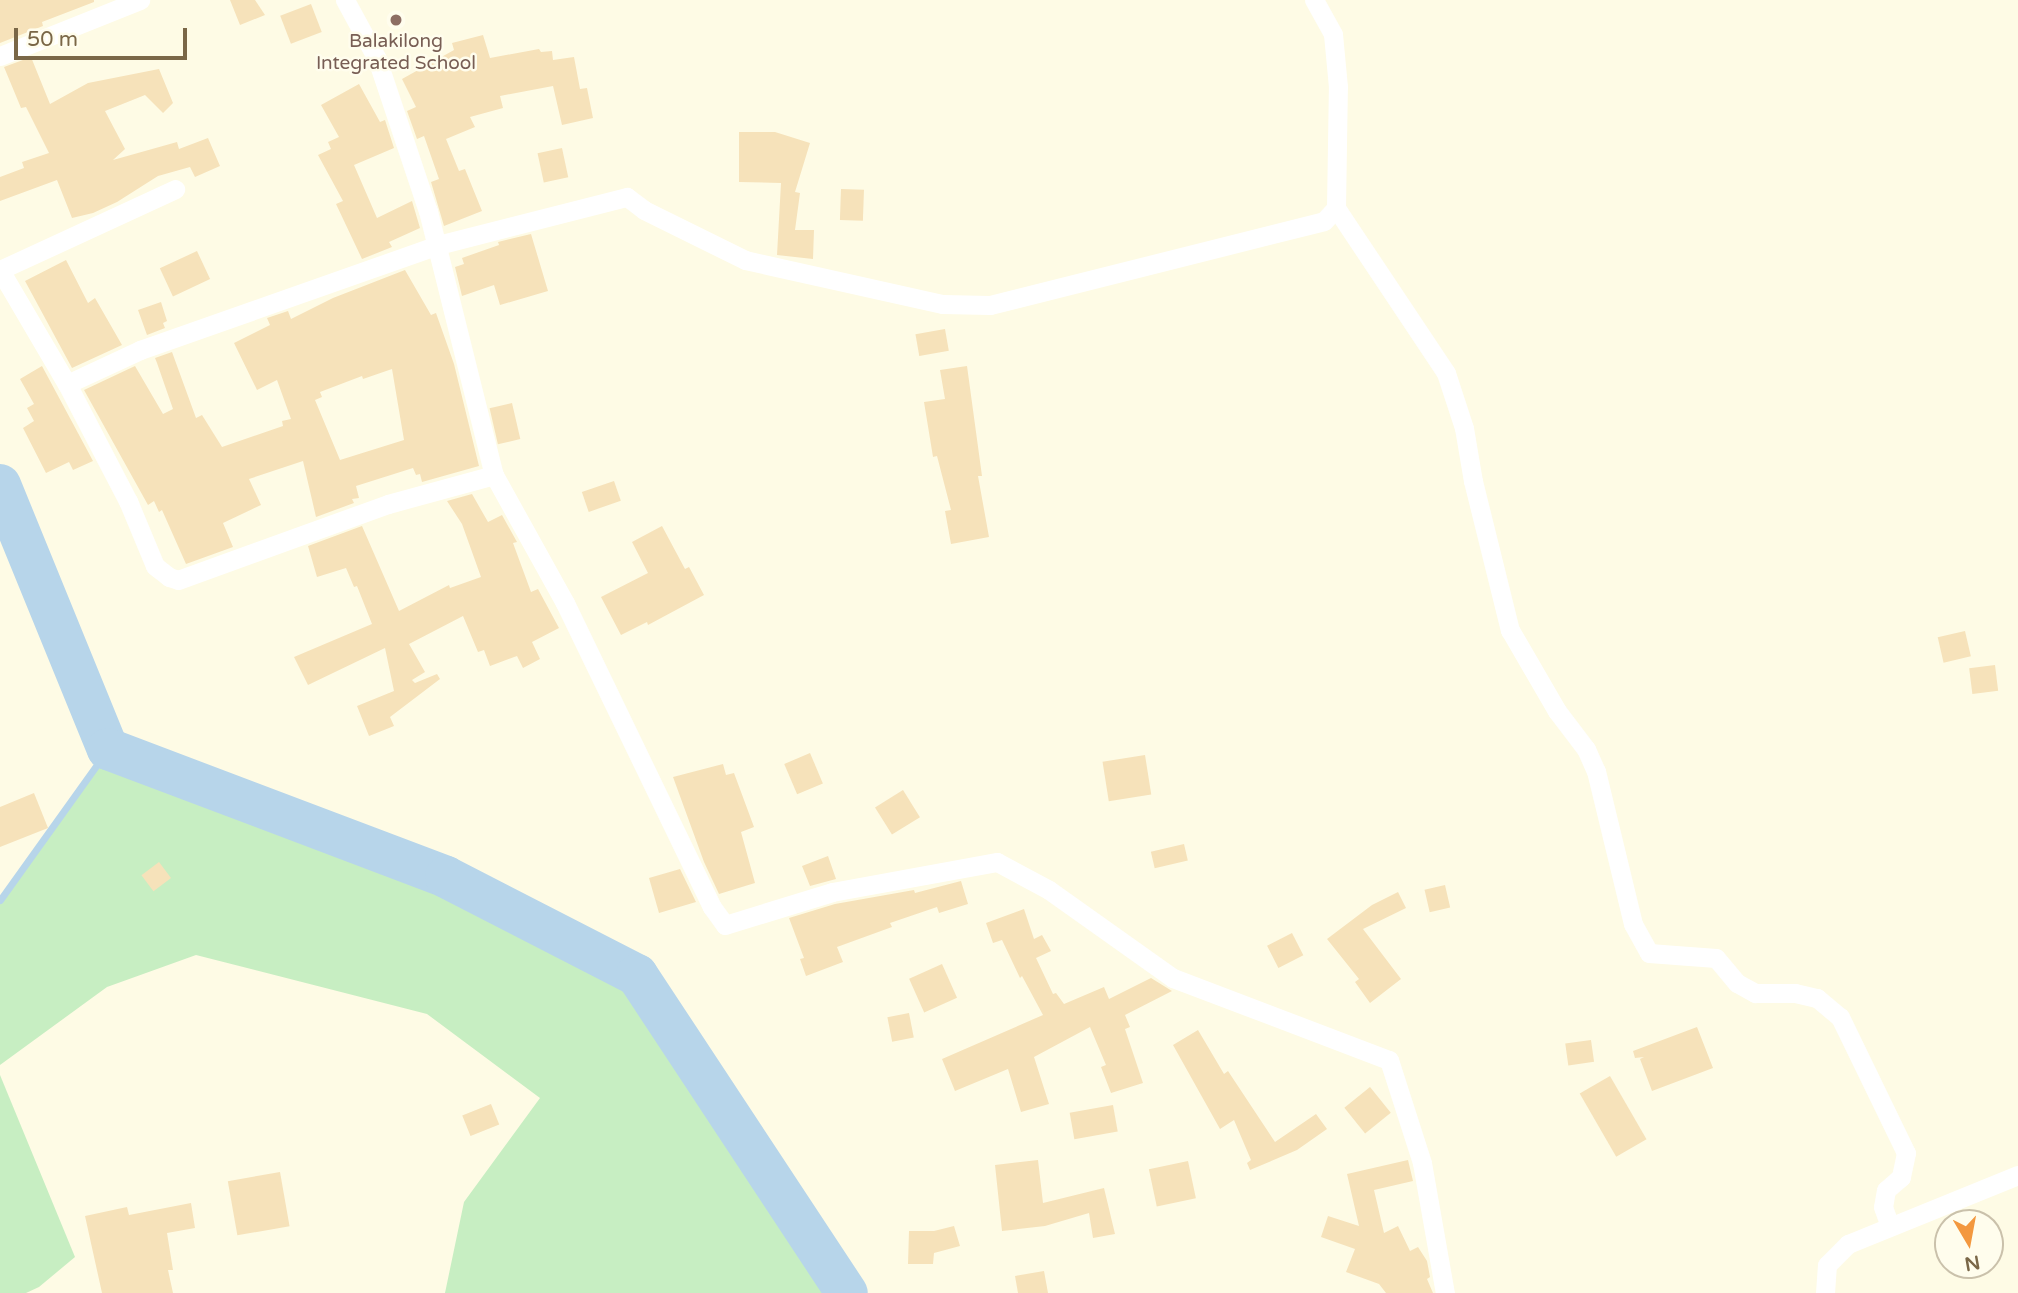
<!DOCTYPE html>
<style>
body{margin:0}
#map{position:relative;width:2018px;height:1293px;overflow:hidden;background:#fefbe5;font-family:"Varela Round",sans-serif}
div>[style]{position:absolute}
[style*='--x']{left:calc(var(--x)*1px);top:calc(var(--y)*1px);width:calc(var(--w)*1px);rotate:calc(var(--a)*1deg)}
.green>*{inset:0;background:#c7eec2}
.stream>*{height:7px;margin:-3.5px;padding:0 3.5px;transform-origin:3.5px;border-radius:3.5px;background:#b7d5ea}
.river>*{height:42px;margin:-21px;padding:0 21px;transform-origin:21px;border-radius:21px;background:#b7d5ea}
.building>*{inset:0;background:#f6e2ba;transform-origin:0 0}
.street>*{height:19px;margin:-9.5px;padding:0 9.5px;transform-origin:9.5px;border-radius:9.5px;background:#fff}
.dots>*{width:19px;height:19px;translate:-50% -50%;box-sizing:border-box;border:4px solid #fffded;border-radius:50%}
span{translate:-50% -50%;white-space:nowrap;text-align:center;line-height:1.15;-webkit-text-stroke:5px #fffded;paint-order:stroke}
.education-label{font-size:19px;color:#785e54}
.north{position:absolute;left:1934px;top:1209px;width:70px;height:70px;box-sizing:border-box;background:#fffded;border:2px solid #cac1ab;border-radius:50%;rotate:170deg;font-size:19px;font-weight:700;line-height:28px;text-align:center;color:#7a6747}
.north::after{content:'';display:block;margin:auto;width:24px;height:32px;background:#f3983f;clip-path:polygon(50% 0,100% 100%,50% 72%,0 100%)}
.scale{position:absolute;left:14px;top:28px;width:173px;height:32px;box-sizing:border-box;border:4px solid #7a6747;border-top:0;padding-left:9px;font-size:21px;line-height:24px;white-space:nowrap;color:#7a6747;-webkit-text-stroke:5px #fffded;paint-order:stroke}
</style>
<div id="map">
<div class="green">
<div style="clip-path:polygon(108px 749px,446px 877px,637px 975px,835px 1293px,445px 1293px,464px 1202px,540px 1098px,427px 1014px,196px 955px,107px 987px,0 1065px,0 900px)"></div>
<div style="clip-path:polygon(0 1075px,75px 1257px,39px 1287px,26px 1293px,0 1293px)"></div>
</div>
<div class="stream">
<div style="--x:0;--y:900;--w:186;--a:-54.4"></div>
</div>
<div class="river">
<div style="--x:0;--y:485;--w:285;--a:67.8"></div>
<div style="--x:108;--y:749;--w:361;--a:20.7"></div>
<div style="--x:446;--y:877;--w:215;--a:27.2"></div>
<div style="--x:637;--y:975;--w:381;--a:56.6"></div>
</div>
<div class="building">
<div style="clip-path:polygon(0 0,94px 0,94px 2px,42px 22px,43px 26px,0 43px)"></div>
<div style="clip-path:polygon(230px 0,255px 0,265px 15px,240px 25px)"></div>
<div style="left:311px;top:4px;width:30px;height:33px;rotate:69deg"></div>
<div style="clip-path:polygon(483px 35px,490px 58px,539px 49px,541px 52px,552px 51px,553px 60px,574px 57px,580px 89px,587px 88px,593px 118px,562px 125px,553px 86px,500px 96px,503px 108px,470px 117px,475px 127px,446px 139px,459px 171px,465px 169px,482px 211px,444px 226px,431px 182px,439px 179px,424px 136px,417px 139px,407px 111px,416px 107px,402px 79px,454px 50px,452px 43px)"></div>
<div style="clip-path:polygon(31px 57px,50px 104px,88px 83px,159px 69px,173px 103px,163px 113px,145px 95px,105px 111px,125px 149px,113px 160px,177px 142px,179px 149px,208px 138px,220px 166px,195px 177px,190px 167px,158px 176px,117px 202px,93px 213px,72px 218px,57px 180px,0 201px,0 177px,24px 168px,22px 162px,49px 153px,26px 107px,21px 108px,4px 67px)"></div>
<div style="clip-path:polygon(359px 84px,380px 122px,385px 120px,394px 148px,354px 165px,377px 218px,412px 201px,420px 228px,389px 242px,392px 247px,362px 259px,336px 204px,343px 201px,318px 155px,331px 149px,328px 142px,339px 137px,321px 105px)"></div>
<div style="clip-path:polygon(739px 132px,775px 132px,810px 143px,795px 192px,800px 193px,795px 230px,814px 230px,813px 259px,777px 255px,781px 183px,739px 182px)"></div>
<div style="left:562px;top:148px;width:30px;height:25px;rotate:78deg"></div>
<div style="left:841px;top:189px;width:23px;height:31px;rotate:2deg"></div>
<div style="clip-path:polygon(531px 234px,548px 291px,500px 305px,494px 285px,462px 296px,455px 267px,464px 264px,462px 258px,499px 245px,498px 242px)"></div>
<div style="left:197px;top:251px;width:31px;height:41px;rotate:65deg"></div>
<div style="clip-path:polygon(66px 260px,88px 303px,95px 298px,122px 345px,72px 368px,25px 281px)"></div>
<div style="clip-path:polygon(evenodd,405px 270px,431px 315px,436px 313px,454px 364px,479px 466px,422px 482px,420px 474px,416px 475px,413px 468px,356px 486px,359px 498px,352px 499px,354px 503px,316px 517px,303px 461px,249px 479px,261px 505px,223px 523px,233px 547px,186px 564px,162px 510px,159px 512px,154px 501px,148px 505px,84px 390px,135px 366px,163px 414px,173px 409px,157px 363px,164px 361px,157px 363px,155px 358px,172px 352px,196px 418px,202px 415px,222px 447px,283px 426px,282px 421px,291px 419px,277px 380px,257px 390px,234px 343px,270px 325px,267px 318px,288px 311px,291px 319px,333px 298px,405px 270px,392px 369px,404px 440px,340px 460px,315px 400px,322px 397px,320px 392px,362px 376px,363px 379px,392px 369px)"></div>
<div style="clip-path:polygon(161px 302px,167px 321px,163px 323px,165px 328px,147px 335px,138px 310px)"></div>
<div style="left:945px;top:329px;width:22px;height:30px;rotate:80deg"></div>
<div style="clip-path:polygon(42px 366px,93px 461px,73px 470px,69px 462px,46px 473px,23px 428px,34px 421px,27px 408px,34px 404px,20px 379px)"></div>
<div style="clip-path:polygon(967px 366px,982px 476px,978px 476px,989px 537px,951px 544px,945px 511px,951px 510px,937px 456px,933px 457px,924px 402px,945px 399px,940px 370px)"></div>
<div style="left:512px;top:403px;width:37px;height:23px;rotate:77deg"></div>
<div style="left:614px;top:481px;width:21px;height:34px;rotate:71deg"></div>
<div style="clip-path:polygon(472px 494px,488px 522px,502px 515px,517px 542px,513px 543px,531px 592px,538px 589px,559px 628px,532px 642px,540px 659px,523px 668px,517px 656px,490px 666px,484px 650px,478px 652px,463px 616px,409px 644px,425px 672px,412px 680px,415px 683px,437px 674px,440px 679px,390px 717px,394px 726px,369px 736px,357px 706px,394px 691px,385px 648px,308px 685px,294px 657px,372px 624px,357px 586px,354px 587px,346px 568px,317px 577px,308px 546px,362px 526px,399px 611px,449px 585px,450px 588px,481px 577px,462px 524px,447px 501px)"></div>
<div style="clip-path:polygon(662px 526px,685px 569px,689px 567px,704px 595px,648px 625px,647px 622px,621px 635px,601px 597px,648px 573px,632px 542px)"></div>
<div style="left:1965px;top:631px;width:26px;height:28px;rotate:77deg"></div>
<div style="left:1995px;top:665px;width:26px;height:26px;rotate:83deg"></div>
<div style="left:810px;top:753px;width:33px;height:28px;rotate:67deg"></div>
<div style="left:1145px;top:755px;width:40px;height:43px;rotate:81deg"></div>
<div style="clip-path:polygon(723px 764px,726px 775px,734px 773px,754px 827px,741px 832px,755px 883px,719px 894px,704px 862px,673px 777px)"></div>
<div style="left:903px;top:790px;width:32px;height:33px;rotate:58deg"></div>
<div style="clip-path:polygon(34px 793px,48px 828px,0 847px,0 807px)"></div>
<div style="left:1184px;top:844px;width:17px;height:34px;rotate:77deg"></div>
<div style="clip-path:polygon(828px 856px,836px 879px,810px 886px,802px 866px)"></div>
<div style="left:159px;top:862px;width:20px;height:22px;rotate:53deg"></div>
<div style="clip-path:polygon(680px 869px,696px 902px,659px 913px,649px 878px)"></div>
<div style="clip-path:polygon(961px 881px,968px 904px,939px 913px,937px 907px,890px 923px,892px 927px,837px 947px,843px 962px,806px 976px,800px 959px,804px 958px,789px 918px,835px 904px,914px 890px,915px 893px)"></div>
<div style="left:1445px;top:885px;width:23px;height:21px;rotate:77deg"></div>
<div style="clip-path:polygon(1398px 892px,1406px 908px,1363px 929px,1401px 979px,1370px 1003px,1355px 982px,1359px 979px,1327px 939px,1372px 905px)"></div>
<div style="clip-path:polygon(1024px 909px,1034px 939px,1042px 935px,1051px 951px,1036px 958px,1053px 994px,1056px 993px,1064px 1004px,1104px 987px,1109px 999px,1151px 978px,1172px 991px,1125px 1015px,1130px 1027px,1125px 1029px,1143px 1083px,1111px 1093px,1101px 1067px,1106px 1065px,1090px 1027px,1034px 1057px,1049px 1104px,1021px 1112px,1008px 1069px,955px 1091px,942px 1059px,1043px 1015px,1022px 976px,1020px 978px,1002px 940px,993px 943px,986px 923px)"></div>
<div style="left:1292px;top:933px;width:25px;height:28px;rotate:63deg"></div>
<div style="left:942px;top:964px;width:37px;height:36px;rotate:66deg"></div>
<div style="left:909px;top:1013px;width:25px;height:22px;rotate:79deg"></div>
<div style="clip-path:polygon(1697px 1027px,1713px 1068px,1652px 1091px,1640px 1059px,1644px 1057px,1635px 1058px,1633px 1051px)"></div>
<div style="clip-path:polygon(1198px 1030px,1224px 1074px,1228px 1071px,1275px 1142px,1316px 1114px,1327px 1129px,1297px 1150px,1250px 1170px,1247px 1163px,1251px 1160px,1234px 1120px,1220px 1129px,1173px 1045px)"></div>
<div style="left:1591px;top:1040px;width:22px;height:26px;rotate:82deg"></div>
<div style="left:1610px;top:1076px;width:73px;height:35px;rotate:60deg"></div>
<div style="left:1370px;top:1087px;width:33px;height:33px;rotate:51deg"></div>
<div style="left:491px;top:1104px;width:22px;height:31px;rotate:68deg"></div>
<div style="left:1113px;top:1105px;width:27px;height:44px;rotate:80deg"></div>
<div style="clip-path:polygon(1038px 1160px,1043px 1203px,1104px 1188px,1115px 1234px,1093px 1238px,1089px 1213px,1045px 1226px,1002px 1231px,995px 1165px)"></div>
<div style="clip-path:polygon(1408px 1160px,1413px 1181px,1374px 1190px,1384px 1233px,1398px 1226px,1410px 1251px,1418px 1247px,1427px 1261px,1430px 1277px,1427px 1279px,1433px 1293px,1386px 1293px,1379px 1284px,1346px 1272px,1355px 1249px,1321px 1237px,1328px 1216px,1359px 1226px,1347px 1174px)"></div>
<div style="left:1188px;top:1161px;width:38px;height:40px;rotate:78deg"></div>
<div style="left:280px;top:1172px;width:55px;height:53px;rotate:80deg"></div>
<div style="clip-path:polygon(191px 1203px,195px 1228px,167px 1233px,173px 1270px,168px 1270px,173px 1293px,102px 1293px,85px 1216px,127px 1207px,129px 1215px)"></div>
<div style="clip-path:polygon(954px 1226px,960px 1246px,934px 1253px,933px 1264px,908px 1264px,909px 1231px,934px 1231px)"></div>
<div style="clip-path:polygon(1044px 1271px,1048px 1293px,1018px 1293px,1015px 1276px)"></div>
</div>
<div class="street">
<div style="--x:345;--y:0;--w:67;--a:61.5"></div>
<div style="--x:377;--y:59;--w:160;--a:71.5"></div>
<div style="--x:428;--y:211;--w:272;--a:76"></div>
<div style="--x:494;--y:475;--w:146;--a:61"></div>
<div style="--x:565;--y:603;--w:338;--a:64.2"></div>
<div style="--x:712;--y:907;--w:22;--a:54"></div>
<div style="--x:725;--y:925;--w:112;--a:-17.1"></div>
<div style="--x:832;--y:892;--w:168;--a:-10.3"></div>
<div style="--x:997;--y:862;--w:59;--a:28.3"></div>
<div style="--x:1049;--y:890;--w:152;--a:35.4"></div>
<div style="--x:1173;--y:978;--w:231;--a:20.8"></div>
<div style="--x:1389;--y:1060;--w:108;--a:72.2"></div>
<div style="--x:1422;--y:1163;--w:132;--a:80"></div>
<div style="--x:0;--y:56;--w:151;--a:-21.8"></div>
<div style="--x:1336;--y:208;--w:198;--a:56.3"></div>
<div style="--x:1446;--y:373;--w:58;--a:71.9"></div>
<div style="--x:1464;--y:428;--w:54;--a:80.4"></div>
<div style="--x:1473;--y:481;--w:154;--a:76.1"></div>
<div style="--x:1510;--y:630;--w:94;--a:59.9"></div>
<div style="--x:1557;--y:711;--w:48;--a:52.7"></div>
<div style="--x:1586;--y:749;--w:24;--a:66"></div>
<div style="--x:1596;--y:771;--w:157;--a:76.4"></div>
<div style="--x:1633;--y:924;--w:33;--a:61"></div>
<div style="--x:1649;--y:953;--w:67;--a:4.3"></div>
<div style="--x:1716;--y:958;--w:33;--a:50"></div>
<div style="--x:1737;--y:983;--w:21;--a:29"></div>
<div style="--x:1755;--y:993;--w:40;--a:0"></div>
<div style="--x:1795;--y:993;--w:23;--a:13"></div>
<div style="--x:1817;--y:998;--w:30;--a:40"></div>
<div style="--x:1840;--y:1017;--w:151;--a:64.1"></div>
<div style="--x:1906;--y:1153;--w:25;--a:102"></div>
<div style="--x:1901;--y:1177;--w:20;--a:139"></div>
<div style="--x:1886;--y:1190;--w:17;--a:100"></div>
<div style="--x:1883;--y:1207;--w:20;--a:70"></div>
<div style="--x:0;--y:270;--w:132;--a:59.6"></div>
<div style="--x:67;--y:384;--w:132;--a:62.5"></div>
<div style="--x:128;--y:501;--w:70;--a:67.4"></div>
<div style="--x:155;--y:566;--w:18;--a:38"></div>
<div style="--x:169;--y:577;--w:9;--a:18"></div>
<div style="--x:178;--y:580;--w:223;--a:-19.9"></div>
<div style="--x:388;--y:504;--w:110;--a:-15.3"></div>
<div style="--x:0;--y:270;--w:193;--a:-24.8"></div>
<div style="--x:67;--y:384;--w:81;--a:-25"></div>
<div style="--x:140;--y:350;--w:316;--a:-19.4"></div>
<div style="--x:438;--y:245;--w:195;--a:-14.3"></div>
<div style="--x:627;--y:197;--w:21;--a:37"></div>
<div style="--x:644;--y:210;--w:113;--a:26.3"></div>
<div style="--x:745;--y:260;--w:202;--a:12.6"></div>
<div style="--x:942;--y:304;--w:48;--a:1.2"></div>
<div style="--x:990;--y:305;--w:344;--a:-14.1"></div>
<div style="--x:1324;--y:221;--w:18;--a:-47"></div>
<div style="--x:1336;--y:208;--w:121;--a:-89.1"></div>
<div style="--x:1338;--y:87;--w:53;--a:-95.4"></div>
<div style="--x:1333;--y:34;--w:39;--a:-119"></div>
<div style="--x:1825;--y:1293;--w:28;--a:-86"></div>
<div style="--x:1827;--y:1265;--w:30;--a:-45"></div>
<div style="--x:1848;--y:1244;--w:183;--a:-22.1"></div>
</div>
<div class="dots">
<div style="left:396px;top:20px;background:#8d6e63"></div>
</div>
<div class="education-label">
<span style="left:396px;top:53px">Balakilong<br>Integrated School</span>
</div>
<div class="north">N</div>
<div class="scale">50 m</div>
</div>
